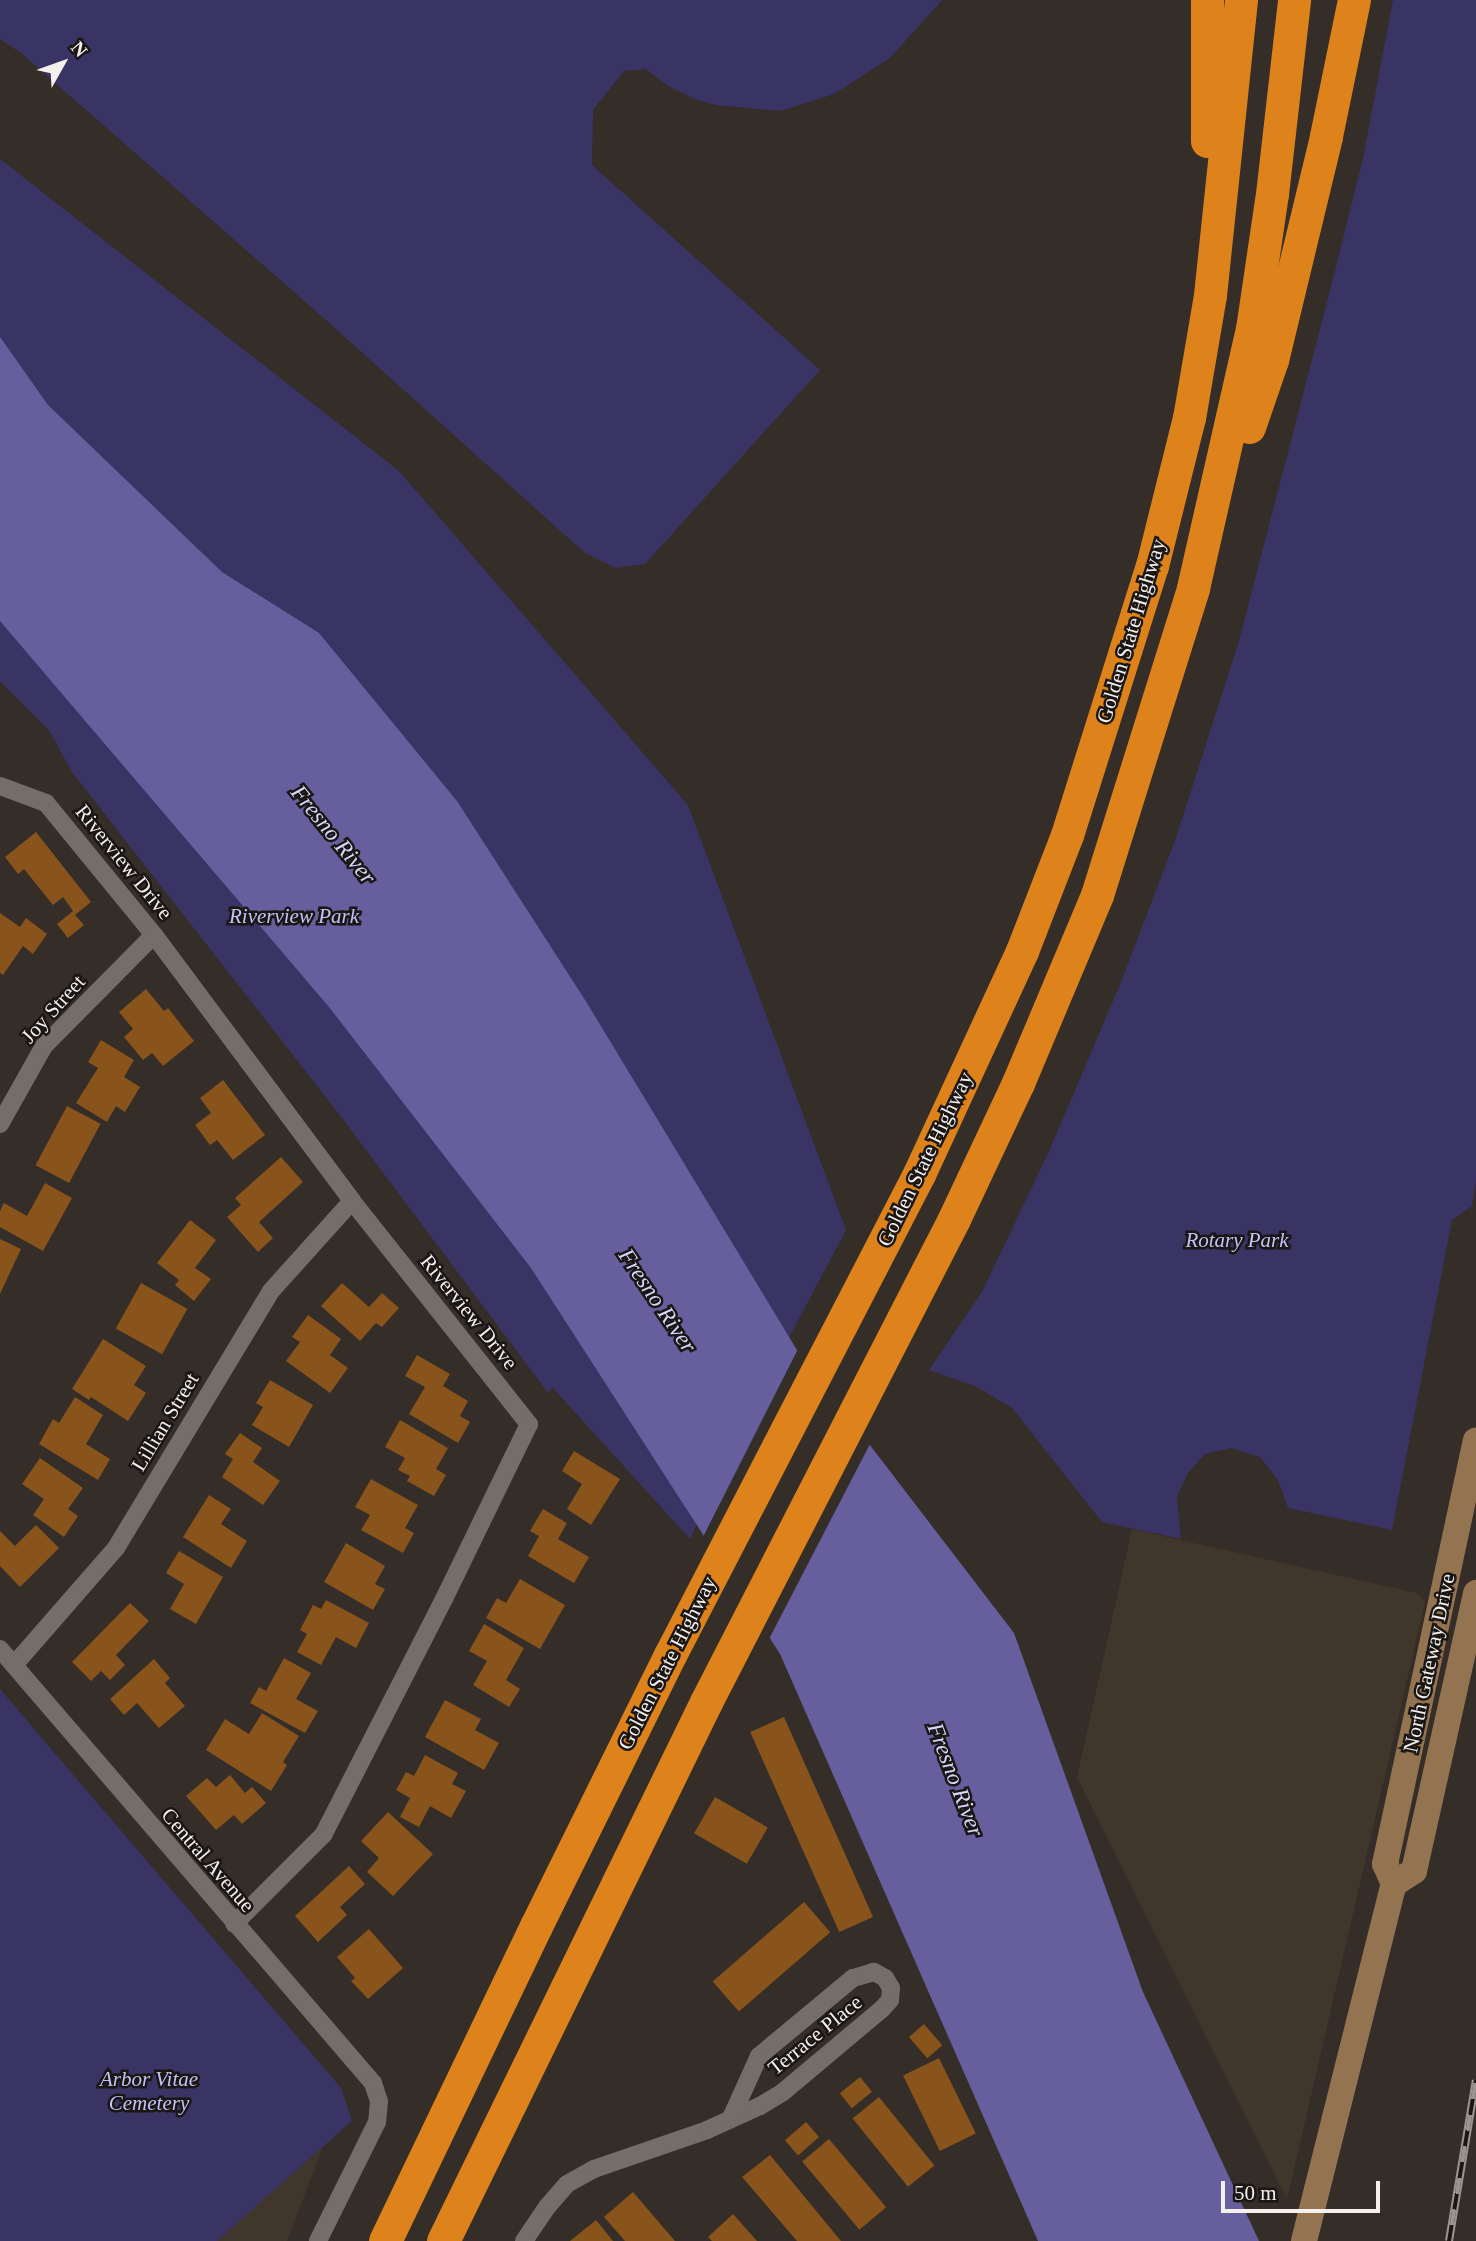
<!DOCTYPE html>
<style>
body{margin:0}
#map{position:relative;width:1476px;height:2241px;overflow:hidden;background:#342d28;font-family:Georgia,serif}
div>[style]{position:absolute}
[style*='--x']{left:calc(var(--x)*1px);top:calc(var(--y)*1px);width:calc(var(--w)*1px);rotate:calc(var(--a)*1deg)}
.built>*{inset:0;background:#41362c}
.green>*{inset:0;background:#3a3464}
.water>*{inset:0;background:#665e9d}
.pier>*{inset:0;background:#342d28}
.building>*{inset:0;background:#89531c;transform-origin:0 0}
.minor>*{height:18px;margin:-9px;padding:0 9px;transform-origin:9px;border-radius:9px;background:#756d67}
.secondary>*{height:26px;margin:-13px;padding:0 13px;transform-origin:13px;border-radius:13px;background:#947450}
.motorway>*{height:33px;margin:-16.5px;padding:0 16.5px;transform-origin:16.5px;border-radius:16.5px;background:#de831b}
.rail>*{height:8px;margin-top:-4px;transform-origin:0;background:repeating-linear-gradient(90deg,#191614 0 16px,#9b9591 0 32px);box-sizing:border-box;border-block:2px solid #9b9591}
span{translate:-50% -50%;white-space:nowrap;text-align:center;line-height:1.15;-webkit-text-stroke:5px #191614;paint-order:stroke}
.street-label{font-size:21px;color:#f5f0ed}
.park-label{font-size:21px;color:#c5c1f8;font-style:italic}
.water-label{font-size:23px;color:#d8d6fb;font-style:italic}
.north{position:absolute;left:28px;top:28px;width:70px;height:70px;-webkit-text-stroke:5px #191614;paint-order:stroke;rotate:50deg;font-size:19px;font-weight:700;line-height:28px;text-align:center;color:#f5f0ed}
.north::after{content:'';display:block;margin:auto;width:24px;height:32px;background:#f5f0ed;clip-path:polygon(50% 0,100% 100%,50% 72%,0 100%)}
.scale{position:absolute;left:1221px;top:2181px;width:159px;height:32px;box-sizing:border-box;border:4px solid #f5f0ed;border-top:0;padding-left:9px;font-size:21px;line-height:24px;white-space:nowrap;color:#f5f0ed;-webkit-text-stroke:5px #191614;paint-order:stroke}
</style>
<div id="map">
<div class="built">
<div style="clip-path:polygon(1132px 1529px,1417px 1593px,1425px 1602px,1287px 2200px,1077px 1777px)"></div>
<div style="clip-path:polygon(323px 2147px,287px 2241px,214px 2241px)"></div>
</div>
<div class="green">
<div style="clip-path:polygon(0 0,942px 0,890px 58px,834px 94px,781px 111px,716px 105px,697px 100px,670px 87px,645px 69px,624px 71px,593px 110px,592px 165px,820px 370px,645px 564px,616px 568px,585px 553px,327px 321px,21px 53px,0 39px)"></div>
<div style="clip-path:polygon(1393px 0,1476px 0,1476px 1181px,1472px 1206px,1452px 1220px,1392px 1530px,1288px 1508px,1278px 1480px,1260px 1457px,1231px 1448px,1205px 1454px,1188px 1473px,1177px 1496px,1181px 1539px,1102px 1522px,1012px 1408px,975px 1386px,929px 1370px,982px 1292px,1050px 1149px,1121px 982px,1176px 838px,1239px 641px,1334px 275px,1363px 158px)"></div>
<div style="clip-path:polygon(0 159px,399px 471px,688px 805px,846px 1230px,752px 1407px,690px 1539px,552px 1387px,549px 1394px,342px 1118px,72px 772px,49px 730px,0 681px)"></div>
<div style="clip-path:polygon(0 1689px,341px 2088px,352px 2121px,217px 2241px,0 2241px)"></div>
</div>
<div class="water">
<div style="clip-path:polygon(0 337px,48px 405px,222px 572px,319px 633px,457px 801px,587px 1003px,797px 1350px,1014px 1633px,1143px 1992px,1259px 2241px,1038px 2241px,780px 1654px,531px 1268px,329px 1007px,0 621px)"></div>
</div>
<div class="pier">
<div style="clip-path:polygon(799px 1347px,871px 1442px,768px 1641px,702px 1539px)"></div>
</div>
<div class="building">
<div style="clip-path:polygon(36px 832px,91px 902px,75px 915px,84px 925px,68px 938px,57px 924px,73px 911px,63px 897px,53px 905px,24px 869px,18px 874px,5px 857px)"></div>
<div style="clip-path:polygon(0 913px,20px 927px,26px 918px,47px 934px,33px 954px,23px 946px,3px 975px,0 973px)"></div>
<div style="clip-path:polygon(146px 989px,164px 1011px,168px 1008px,194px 1041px,163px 1066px,152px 1053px,143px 1060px,124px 1037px,133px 1029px,119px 1012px)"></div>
<div style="clip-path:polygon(101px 1040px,134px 1060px,124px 1077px,140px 1087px,125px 1112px,116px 1106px,107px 1122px,76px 1103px,98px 1068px,88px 1062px)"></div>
<div style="clip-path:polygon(223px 1080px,265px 1135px,233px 1160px,217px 1140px,210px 1145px,195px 1125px,211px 1113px,200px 1098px)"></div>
<div style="left:67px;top:1106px;width:38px;height:67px;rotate:28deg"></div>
<div style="clip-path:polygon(281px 1157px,303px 1182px,259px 1222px,273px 1238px,258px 1252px,227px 1217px,241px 1205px,235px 1198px)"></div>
<div style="clip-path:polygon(45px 1183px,72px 1198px,43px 1251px,0 1227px,0 1211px,4px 1203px,27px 1216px)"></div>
<div style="clip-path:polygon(190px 1220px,216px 1240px,195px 1268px,211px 1279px,194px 1301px,175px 1285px,179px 1280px,157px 1263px)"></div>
<div style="clip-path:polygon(0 1239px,21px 1249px,0 1294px)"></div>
<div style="left:141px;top:1283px;width:53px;height:52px;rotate:29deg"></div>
<div style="clip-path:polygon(342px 1283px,369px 1307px,382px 1293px,399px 1308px,382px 1327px,376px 1323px,360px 1341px,321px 1306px)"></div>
<div style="clip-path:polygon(308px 1315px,341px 1339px,330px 1355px,348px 1368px,330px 1393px,286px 1361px,300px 1342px,292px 1337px)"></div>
<div style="clip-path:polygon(103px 1339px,146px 1366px,134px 1385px,146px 1393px,128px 1421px,91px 1397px,89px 1400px,72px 1389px)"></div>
<div style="clip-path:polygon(417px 1355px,450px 1374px,443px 1386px,468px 1401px,460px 1416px,470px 1422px,458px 1443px,409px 1414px,425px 1387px,405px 1376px)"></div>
<div style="clip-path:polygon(270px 1380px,313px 1405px,289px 1447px,252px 1425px,263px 1407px,256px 1403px)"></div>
<div style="clip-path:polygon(75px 1397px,103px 1415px,86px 1444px,110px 1459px,98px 1480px,39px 1444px,53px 1419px,59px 1423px)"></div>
<div style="clip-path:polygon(400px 1420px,448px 1448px,436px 1469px,446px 1475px,434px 1496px,407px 1481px,410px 1476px,398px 1470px,405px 1458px,385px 1447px)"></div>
<div style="clip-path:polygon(240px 1433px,262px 1448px,253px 1462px,280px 1481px,263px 1505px,222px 1477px,233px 1459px,225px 1454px)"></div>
<div style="clip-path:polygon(574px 1451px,620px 1479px,591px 1525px,567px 1509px,582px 1484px,562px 1471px)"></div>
<div style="clip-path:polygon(40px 1458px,83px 1488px,68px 1509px,78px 1516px,64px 1537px,33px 1515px,44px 1499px,22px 1484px)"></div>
<div style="clip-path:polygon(371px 1479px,418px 1505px,405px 1528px,414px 1533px,403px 1553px,361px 1530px,370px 1515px,355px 1507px)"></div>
<div style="clip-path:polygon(209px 1495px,231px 1509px,221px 1524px,247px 1541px,231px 1568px,183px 1537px)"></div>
<div style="clip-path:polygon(543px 1509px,567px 1523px,558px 1539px,589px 1557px,574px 1583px,528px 1556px,539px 1536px,530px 1531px)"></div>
<div style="clip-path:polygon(36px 1525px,59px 1548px,20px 1587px,0 1566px,0 1531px,15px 1546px)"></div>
<div style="clip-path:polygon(346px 1543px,385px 1566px,375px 1584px,385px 1589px,373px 1610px,324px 1582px)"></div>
<div style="clip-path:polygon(179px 1551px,223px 1577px,196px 1624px,170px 1609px,184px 1584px,166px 1573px)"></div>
<div style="clip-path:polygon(520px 1579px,565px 1605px,540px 1649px,486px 1618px,497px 1598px,506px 1603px)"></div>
<div style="clip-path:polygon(326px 1600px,369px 1623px,356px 1648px,336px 1637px,321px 1665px,297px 1652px,307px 1634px,300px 1630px,313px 1605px,321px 1609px)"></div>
<div style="clip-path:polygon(130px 1603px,149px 1621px,116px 1655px,125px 1665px,110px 1680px,101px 1671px,91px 1681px,72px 1662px)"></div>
<div style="clip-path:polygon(484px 1624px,524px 1648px,506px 1680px,520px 1689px,509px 1707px,473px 1685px,487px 1661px,469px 1651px)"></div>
<div style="clip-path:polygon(284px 1658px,311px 1673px,296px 1699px,318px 1711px,305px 1733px,250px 1703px,259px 1687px,266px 1691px)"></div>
<div style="clip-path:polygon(154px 1659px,170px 1678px,165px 1683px,185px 1706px,159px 1728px,137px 1703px,124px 1715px,110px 1699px)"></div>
<div style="clip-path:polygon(445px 1700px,481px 1719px,475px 1730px,499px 1743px,484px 1770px,425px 1737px)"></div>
<div style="clip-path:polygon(262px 1713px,299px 1736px,283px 1762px,287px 1765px,271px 1791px,206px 1750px,225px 1719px,249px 1734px)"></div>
<div style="left:784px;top:1717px;width:219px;height:37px;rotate:66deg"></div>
<div style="clip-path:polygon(425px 1755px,458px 1773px,452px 1784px,466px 1791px,451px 1818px,430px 1806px,419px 1827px,400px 1817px,410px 1798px,396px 1790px,406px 1772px,414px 1776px)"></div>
<div style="clip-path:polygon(230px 1775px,245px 1793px,252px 1787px,266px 1803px,242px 1824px,234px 1815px,216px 1830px,186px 1796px,207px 1778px,216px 1787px)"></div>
<div style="left:715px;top:1797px;width:61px;height:42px;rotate:30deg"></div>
<div style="clip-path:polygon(388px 1812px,433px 1854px,393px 1896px,367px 1872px,379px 1858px,361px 1841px)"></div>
<div style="clip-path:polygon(349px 1866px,365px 1884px,340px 1907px,347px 1915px,318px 1942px,295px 1916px)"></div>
<div style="left:804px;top:1902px;width:40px;height:121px;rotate:49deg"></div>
<div style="clip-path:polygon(369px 1929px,403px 1968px,368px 1999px,351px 1981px,355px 1978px,337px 1957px)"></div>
<div style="left:924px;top:2024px;width:28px;height:20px;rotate:49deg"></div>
<div style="left:939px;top:2058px;width:84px;height:40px;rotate:64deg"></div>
<div style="left:860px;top:2077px;width:19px;height:26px;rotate:51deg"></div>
<div style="left:879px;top:2097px;width:88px;height:34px;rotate:51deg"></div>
<div style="left:806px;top:2122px;width:20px;height:28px;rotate:49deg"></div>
<div style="left:829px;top:2139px;width:89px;height:35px;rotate:50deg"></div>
<div style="clip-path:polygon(770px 2155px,841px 2241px,797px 2241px,742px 2177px)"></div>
<div style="clip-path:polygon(633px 2192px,675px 2241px,625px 2241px,604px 2217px)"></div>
<div style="clip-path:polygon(733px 2214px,757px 2241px,712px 2241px,708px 2237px)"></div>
<div style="clip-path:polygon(596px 2220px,613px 2241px,570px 2241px)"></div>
</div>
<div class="minor">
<div style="--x:0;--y:786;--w:49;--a:20.3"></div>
<div style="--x:46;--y:803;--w:171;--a:50.7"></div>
<div style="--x:154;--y:935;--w:332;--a:53.3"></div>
<div style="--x:352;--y:1201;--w:285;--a:51.6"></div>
<div style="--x:529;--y:1424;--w:195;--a:115.9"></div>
<div style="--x:444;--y:1599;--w:264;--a:117.1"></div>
<div style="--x:324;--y:1834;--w:127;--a:135"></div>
<div style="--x:0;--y:1124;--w:90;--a:-60.6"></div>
<div style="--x:44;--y:1046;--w:156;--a:-45.3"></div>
<div style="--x:0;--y:1649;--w:572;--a:49.32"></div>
<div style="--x:373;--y:2083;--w:19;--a:72"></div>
<div style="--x:379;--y:2101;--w:21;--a:95"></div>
<div style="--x:377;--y:2122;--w:133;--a:116.4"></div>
<div style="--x:14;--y:1665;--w:155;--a:-48.9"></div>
<div style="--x:116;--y:1548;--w:300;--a:-58.9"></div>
<div style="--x:271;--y:1291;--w:121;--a:-48"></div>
<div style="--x:524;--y:2241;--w:41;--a:-55.9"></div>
<div style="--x:547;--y:2207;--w:30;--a:-49"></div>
<div style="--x:567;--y:2184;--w:31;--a:-29"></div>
<div style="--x:594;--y:2169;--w:120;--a:-19"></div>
<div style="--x:707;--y:2130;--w:58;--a:-24.4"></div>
<div style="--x:760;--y:2106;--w:27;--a:-31"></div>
<div style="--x:783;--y:2092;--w:129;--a:-40"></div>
<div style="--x:882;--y:2009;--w:12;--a:-48"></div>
<div style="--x:890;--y:2000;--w:12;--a:-85"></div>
<div style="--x:891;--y:1988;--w:12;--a:-121"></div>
<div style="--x:885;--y:1978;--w:13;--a:-151"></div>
<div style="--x:874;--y:1972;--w:22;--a:164"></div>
<div style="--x:853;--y:1978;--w:122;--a:140.3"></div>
<div style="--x:759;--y:2056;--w:68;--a:114.3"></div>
</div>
<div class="secondary">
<div style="--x:1394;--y:1884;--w:24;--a:-33"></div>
<div style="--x:1414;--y:1871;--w:285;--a:-77.4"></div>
<div style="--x:1304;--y:2241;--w:368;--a:-75.9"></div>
<div style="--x:1394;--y:1884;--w:22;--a:-114"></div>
<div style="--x:1385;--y:1864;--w:433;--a:-77.9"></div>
</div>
<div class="motorway">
<div style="--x:1207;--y:0;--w:141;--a:90"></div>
<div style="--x:1249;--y:427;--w:71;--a:-71.1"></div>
<div style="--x:1272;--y:360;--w:230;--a:-76.4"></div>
<div style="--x:1326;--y:136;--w:139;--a:-78.4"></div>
<div style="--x:385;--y:2241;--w:349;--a:-64.4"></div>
<div style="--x:536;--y:1926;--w:302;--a:-63.7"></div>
<div style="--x:670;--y:1655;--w:542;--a:-62.63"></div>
<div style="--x:919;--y:1174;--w:246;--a:-65.2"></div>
<div style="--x:1022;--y:951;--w:124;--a:-68.8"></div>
<div style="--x:1067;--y:835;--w:282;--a:-72.5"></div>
<div style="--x:1152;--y:566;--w:153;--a:-76"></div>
<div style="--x:1189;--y:418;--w:125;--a:-80.3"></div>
<div style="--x:1210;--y:295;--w:297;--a:-84"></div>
<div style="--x:443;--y:2241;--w:600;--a:-63.99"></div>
<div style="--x:706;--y:1702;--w:543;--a:-62.82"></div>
<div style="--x:954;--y:1219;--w:150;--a:-64.8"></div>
<div style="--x:1018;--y:1083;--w:204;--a:-67.2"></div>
<div style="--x:1097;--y:895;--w:322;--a:-72.6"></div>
<div style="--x:1193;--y:588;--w:266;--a:-77.2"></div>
<div style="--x:1252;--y:329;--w:136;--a:-81.6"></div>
<div style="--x:1272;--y:194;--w:195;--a:-83.5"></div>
</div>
<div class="rail">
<div style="--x:1449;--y:2241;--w:163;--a:-80.5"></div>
</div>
<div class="street-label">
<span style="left:1131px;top:631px;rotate:-73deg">Golden State Highway</span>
<span style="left:124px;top:862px;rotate:51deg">Riverview Drive</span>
<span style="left:53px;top:1009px;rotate:-48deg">Joy Street</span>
<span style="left:925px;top:1159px;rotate:-64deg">Golden State Highway</span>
<span style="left:469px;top:1312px;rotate:51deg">Riverview Drive</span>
<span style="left:165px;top:1422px;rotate:-59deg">Lillian Street</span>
<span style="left:667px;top:1663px;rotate:-63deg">Golden State Highway</span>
<span style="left:1429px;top:1663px;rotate:-78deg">North Gateway Drive</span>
<span style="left:208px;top:1860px;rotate:49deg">Central Avenue</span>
<span style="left:815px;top:2035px;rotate:-39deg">Terrace Place</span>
</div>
<div class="park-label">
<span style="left:294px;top:916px">Riverview Park</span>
<span style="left:1237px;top:1240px">Rotary Park</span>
<span style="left:149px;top:2091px">Arbor Vitae<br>Cemetery</span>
</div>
<div class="water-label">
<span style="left:333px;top:835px;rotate:51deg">Fresno River</span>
<span style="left:657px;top:1301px;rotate:56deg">Fresno River</span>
<span style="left:955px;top:1780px;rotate:69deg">Fresno River</span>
</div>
<div class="north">N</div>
<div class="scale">50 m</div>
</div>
